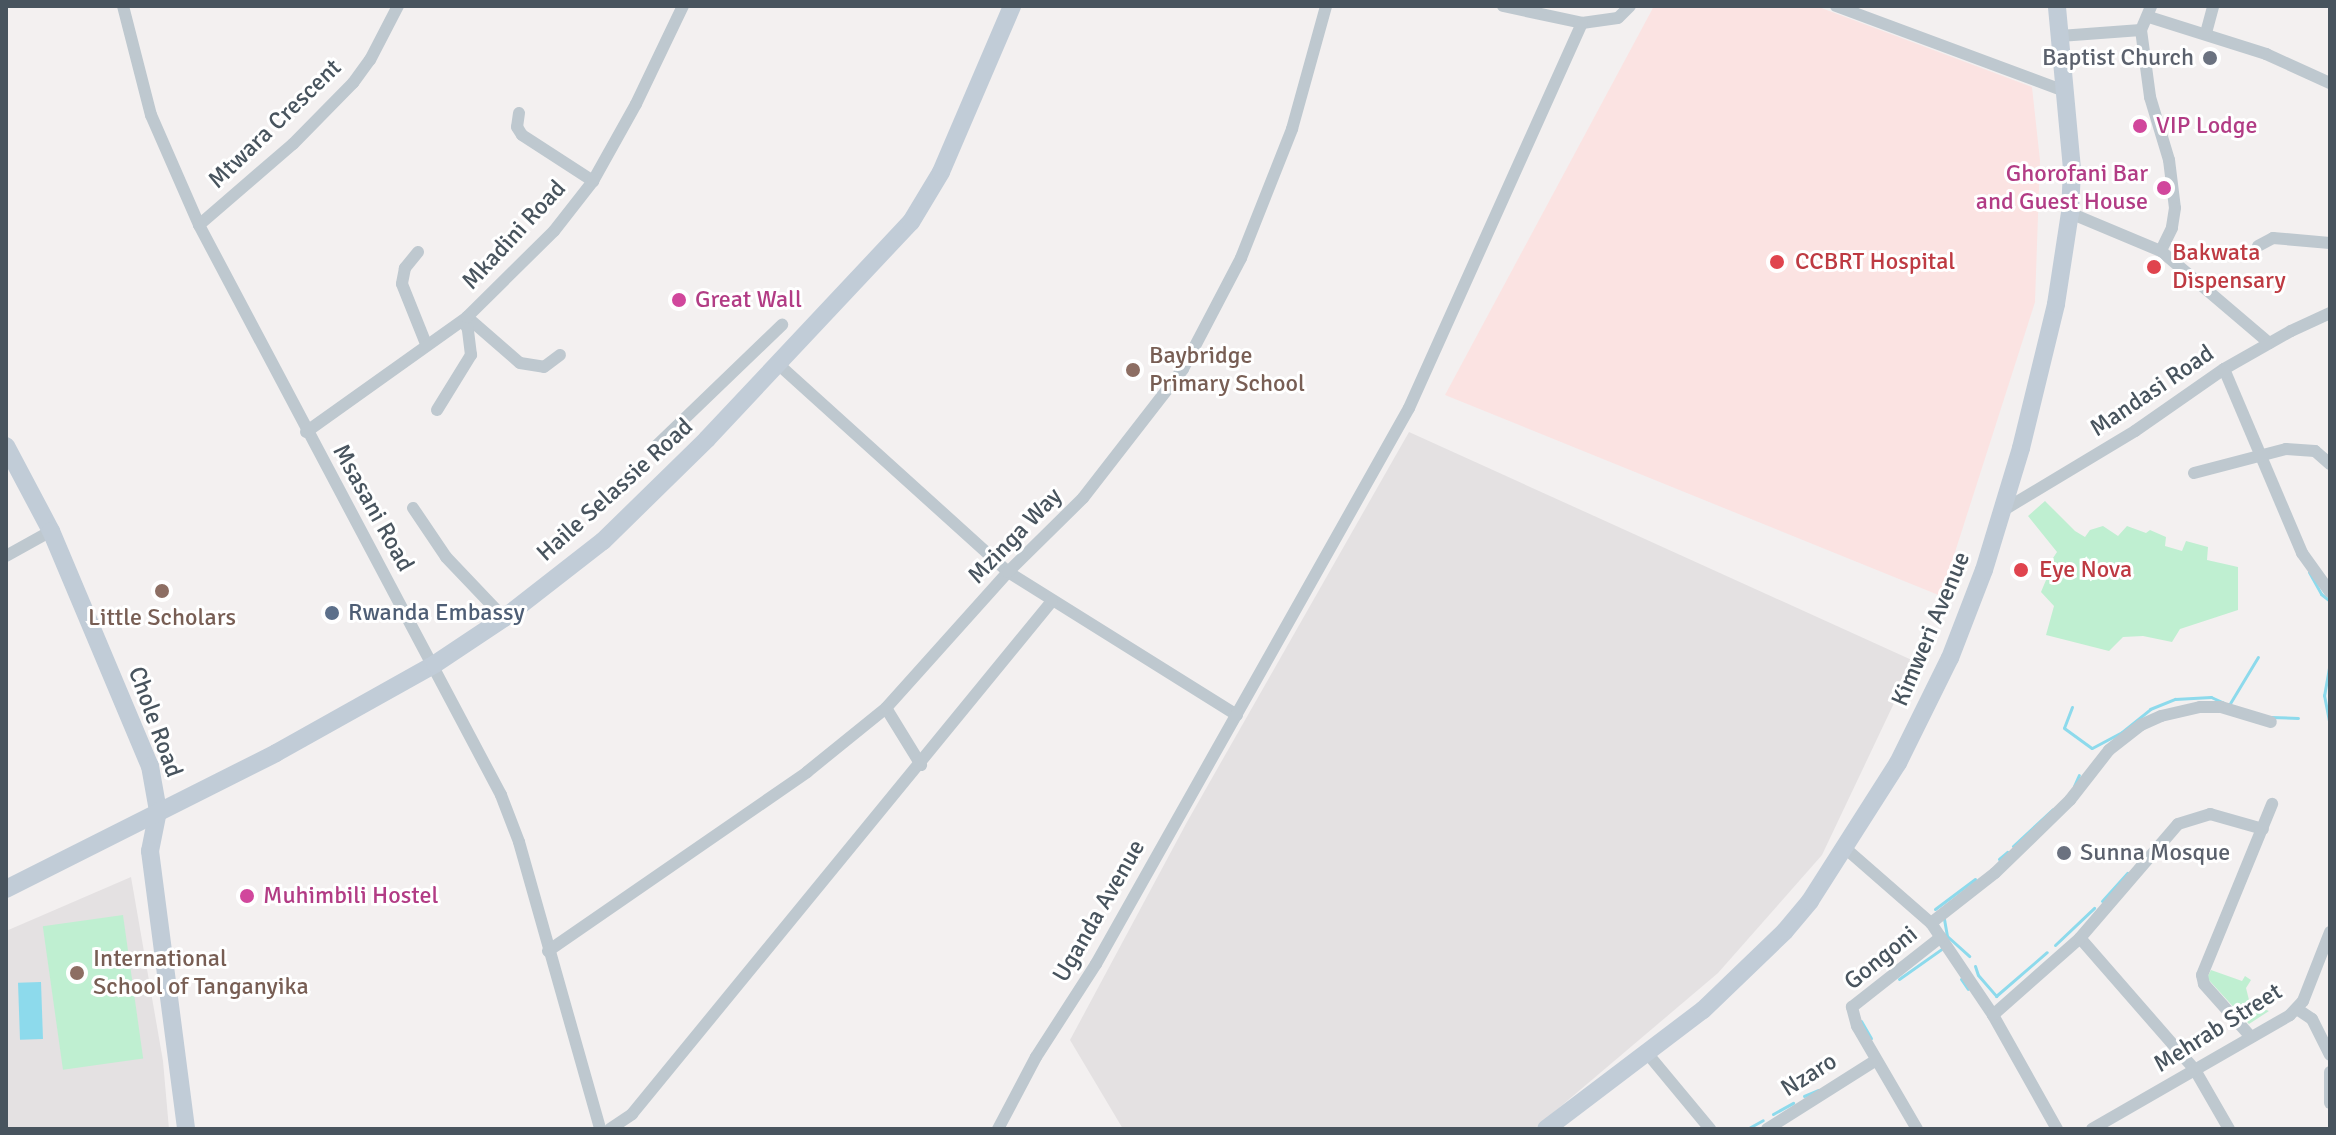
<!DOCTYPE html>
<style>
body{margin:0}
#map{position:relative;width:2336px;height:1135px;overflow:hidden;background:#f3f0f0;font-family:Signika,sans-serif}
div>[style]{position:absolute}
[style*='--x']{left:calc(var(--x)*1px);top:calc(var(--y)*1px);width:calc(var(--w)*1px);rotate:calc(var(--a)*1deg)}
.education>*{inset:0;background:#e4e1e2}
.medical>*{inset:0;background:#fbe3e2}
.green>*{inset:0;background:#bfefd1;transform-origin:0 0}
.water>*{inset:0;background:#8ddaec;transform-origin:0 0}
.stream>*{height:3px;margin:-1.5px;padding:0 1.5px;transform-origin:1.5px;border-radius:1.5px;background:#8ddaec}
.street>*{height:12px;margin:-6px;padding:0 6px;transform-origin:6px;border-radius:6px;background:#bec8cf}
.secondary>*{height:18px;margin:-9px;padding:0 9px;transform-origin:9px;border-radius:9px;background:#c1ccd7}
.dots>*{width:22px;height:22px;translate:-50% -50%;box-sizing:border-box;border:4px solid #fff;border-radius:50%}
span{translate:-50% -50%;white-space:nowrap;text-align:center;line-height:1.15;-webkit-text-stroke:6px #fff;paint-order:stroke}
.worship-label{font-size:24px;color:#5b616d}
.right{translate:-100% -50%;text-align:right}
.left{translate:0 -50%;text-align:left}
.street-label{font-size:24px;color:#48545e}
.hotel-label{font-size:24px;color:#b23c85}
.health-label{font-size:24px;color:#be3a42}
.education-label{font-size:24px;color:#785e54}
.service-label{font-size:24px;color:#4e5e75}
.frame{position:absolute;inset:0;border:8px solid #48545e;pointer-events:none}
</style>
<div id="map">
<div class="education">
<div style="clip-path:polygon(1409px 432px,1914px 661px,1822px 855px,1718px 973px,1534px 1129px,1123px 1129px,1070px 1040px,1187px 822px)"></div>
<div style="clip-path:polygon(131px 877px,163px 1061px,169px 1129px,6px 1129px,6px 931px)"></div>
</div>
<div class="medical">
<div style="clip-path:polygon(1654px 6px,1816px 6px,2032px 87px,2040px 160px,2035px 302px,1941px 596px,1445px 395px)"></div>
</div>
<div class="green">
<div style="clip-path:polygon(2045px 501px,2075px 531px,2085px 537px,2090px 530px,2103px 526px,2118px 536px,2127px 526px,2146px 533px,2150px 530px,2166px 537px,2165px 546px,2182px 551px,2186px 541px,2208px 547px,2207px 560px,2238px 567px,2238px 610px,2180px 629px,2172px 642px,2143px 636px,2123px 637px,2109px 651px,2046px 635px,2054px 606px,2041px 592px,2049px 573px,2045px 570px,2057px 552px,2028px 516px)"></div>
<div style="left:123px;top:915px;width:145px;height:81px;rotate:82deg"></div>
<div style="clip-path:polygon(2211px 970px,2242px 981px,2245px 976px,2251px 980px,2246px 988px,2250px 1004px,2269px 1011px,2249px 1024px,2207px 978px)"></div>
</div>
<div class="water">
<div style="left:41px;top:982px;width:57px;height:23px;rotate:88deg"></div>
</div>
<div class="stream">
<div style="--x:2309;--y:572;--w:25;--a:61"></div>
<div style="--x:2321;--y:594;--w:11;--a:38"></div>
<div style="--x:2330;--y:662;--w:34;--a:100"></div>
<div style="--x:2324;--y:695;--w:31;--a:79"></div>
<div style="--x:2229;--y:705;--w:56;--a:-58.9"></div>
<div style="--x:2072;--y:707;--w:22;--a:111"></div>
<div style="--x:2064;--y:728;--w:34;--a:36"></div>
<div style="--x:2092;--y:748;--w:34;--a:-28"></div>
<div style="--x:2122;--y:732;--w:36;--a:-39"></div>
<div style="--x:2150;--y:709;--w:27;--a:-22"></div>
<div style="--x:2175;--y:699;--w:36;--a:-3"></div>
<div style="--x:2211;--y:697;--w:14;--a:25"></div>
<div style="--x:2271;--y:717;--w:27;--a:2"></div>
<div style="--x:2074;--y:786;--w:12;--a:-66"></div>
<div style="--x:2013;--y:846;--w:54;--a:-42.8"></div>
<div style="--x:1999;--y:859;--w:11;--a:-41"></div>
<div style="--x:2102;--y:901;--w:38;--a:-48"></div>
<div style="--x:1935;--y:909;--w:50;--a:-36.9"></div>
<div style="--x:1944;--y:919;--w:17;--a:80"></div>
<div style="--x:1947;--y:936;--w:30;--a:42"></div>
<div style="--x:2055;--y:945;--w:54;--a:-43.5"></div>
<div style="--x:1975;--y:966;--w:9;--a:72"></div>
<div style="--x:1978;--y:975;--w:28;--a:49"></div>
<div style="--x:1996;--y:996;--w:67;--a:-40.8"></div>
<div style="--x:1899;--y:979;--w:54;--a:-35.2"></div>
<div style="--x:1961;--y:979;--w:12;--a:55"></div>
<div style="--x:1861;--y:1021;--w:20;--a:60"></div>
<div style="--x:1804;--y:1096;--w:15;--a:-23"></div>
<div style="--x:1773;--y:1114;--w:23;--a:-29"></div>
<div style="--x:1747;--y:1129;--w:18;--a:-29"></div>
</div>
<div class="street">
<div style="--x:123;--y:6;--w:113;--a:75.6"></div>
<div style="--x:151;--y:115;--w:120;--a:66.4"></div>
<div style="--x:199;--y:225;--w:645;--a:62.08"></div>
<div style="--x:501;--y:795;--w:50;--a:69"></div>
<div style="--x:519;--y:842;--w:298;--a:74.2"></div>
<div style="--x:1503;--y:6;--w:81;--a:12.1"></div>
<div style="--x:1582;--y:23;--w:36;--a:-8"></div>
<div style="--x:1618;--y:18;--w:17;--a:-45"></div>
<div style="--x:1836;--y:6;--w:244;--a:20.4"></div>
<div style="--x:2149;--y:17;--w:123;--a:17.5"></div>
<div style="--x:2266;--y:54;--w:70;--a:24.4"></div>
<div style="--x:2141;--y:30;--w:68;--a:82.3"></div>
<div style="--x:2150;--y:97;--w:66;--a:73.2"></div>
<div style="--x:2169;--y:160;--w:48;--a:82.9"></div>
<div style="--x:2175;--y:208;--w:20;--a:99"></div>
<div style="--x:2172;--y:228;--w:25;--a:116"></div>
<div style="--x:2206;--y:33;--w:28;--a:-75"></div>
<div style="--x:2060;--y:36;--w:81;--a:-4.2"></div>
<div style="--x:2141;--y:30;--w:26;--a:-67"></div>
<div style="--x:519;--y:113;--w:14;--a:98"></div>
<div style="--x:517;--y:127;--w:9;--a:58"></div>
<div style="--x:522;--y:135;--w:85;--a:32.9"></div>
<div style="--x:2070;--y:213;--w:99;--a:22.7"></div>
<div style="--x:2161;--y:251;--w:142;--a:40.4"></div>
<div style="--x:199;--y:225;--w:124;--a:-40.8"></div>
<div style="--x:293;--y:144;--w:86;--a:-45.5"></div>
<div style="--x:353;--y:83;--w:29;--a:-54"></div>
<div style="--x:370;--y:60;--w:61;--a:-62.6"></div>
<div style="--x:2258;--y:246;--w:17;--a:-28"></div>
<div style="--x:2273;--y:238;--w:57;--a:5"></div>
<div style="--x:418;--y:252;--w:21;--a:129"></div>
<div style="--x:405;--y:268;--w:16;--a:101"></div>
<div style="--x:402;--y:284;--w:65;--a:68.2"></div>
<div style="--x:467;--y:317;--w:70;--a:41"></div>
<div style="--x:520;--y:363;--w:24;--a:9"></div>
<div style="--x:544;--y:367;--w:20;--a:-37"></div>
<div style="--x:778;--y:364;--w:310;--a:42.1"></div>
<div style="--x:1008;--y:572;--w:270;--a:32"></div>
<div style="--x:2224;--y:369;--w:200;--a:67"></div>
<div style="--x:2302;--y:553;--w:48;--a:54.3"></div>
<div style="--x:437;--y:410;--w:65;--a:-58.3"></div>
<div style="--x:471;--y:355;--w:26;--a:-97"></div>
<div style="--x:468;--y:329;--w:9;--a:-122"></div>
<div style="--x:306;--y:432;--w:198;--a:-35.5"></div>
<div style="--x:467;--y:317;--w:122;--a:-44.7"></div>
<div style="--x:554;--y:231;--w:63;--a:-52"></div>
<div style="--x:593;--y:181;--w:88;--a:-60.8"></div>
<div style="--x:636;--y:104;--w:109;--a:-64.4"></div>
<div style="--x:654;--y:448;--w:178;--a:-43.9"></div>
<div style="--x:2194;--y:473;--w:95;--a:-14.6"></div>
<div style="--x:2286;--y:449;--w:29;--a:4"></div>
<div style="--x:2315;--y:451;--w:20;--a:41"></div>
<div style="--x:413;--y:508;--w:59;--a:56"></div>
<div style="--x:446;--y:557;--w:84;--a:46.4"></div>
<div style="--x:2002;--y:511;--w:155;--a:-31"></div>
<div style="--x:2135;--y:431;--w:108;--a:-34.9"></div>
<div style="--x:2224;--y:369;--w:77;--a:-29.6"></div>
<div style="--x:2291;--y:331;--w:43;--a:-24.8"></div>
<div style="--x:6;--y:556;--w:51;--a:-29.1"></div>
<div style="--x:886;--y:708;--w:67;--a:58.4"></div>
<div style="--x:1845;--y:848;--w:114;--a:41.1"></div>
<div style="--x:1931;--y:923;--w:111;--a:56"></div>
<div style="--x:1993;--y:1015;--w:131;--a:60.7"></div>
<div style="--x:1931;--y:923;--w:81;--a:-38"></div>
<div style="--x:1995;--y:873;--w:105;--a:-44.2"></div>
<div style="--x:2070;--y:800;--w:63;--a:-52"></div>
<div style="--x:2109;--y:750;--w:41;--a:-38"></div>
<div style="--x:2141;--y:725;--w:22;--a:-24"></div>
<div style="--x:2161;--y:716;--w:40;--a:-13"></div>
<div style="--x:2200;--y:707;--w:21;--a:0"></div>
<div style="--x:2221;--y:707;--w:52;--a:16.7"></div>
<div style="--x:2080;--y:938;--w:175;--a:48.9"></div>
<div style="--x:2195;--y:1070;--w:68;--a:60"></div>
<div style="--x:548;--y:951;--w:315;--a:-34.6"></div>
<div style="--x:807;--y:772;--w:102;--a:-39"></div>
<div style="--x:886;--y:708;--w:183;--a:-48.1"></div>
<div style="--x:1008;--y:572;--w:105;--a:-44.6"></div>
<div style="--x:1083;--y:498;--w:163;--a:-52.2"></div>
<div style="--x:1183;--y:369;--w:125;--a:-62.4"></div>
<div style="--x:1241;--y:258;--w:139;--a:-68.4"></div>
<div style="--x:1292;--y:129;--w:128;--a:-74.5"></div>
<div style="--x:2297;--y:1009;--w:18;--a:34"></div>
<div style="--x:2312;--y:1019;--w:40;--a:63.4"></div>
<div style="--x:1993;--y:1015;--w:116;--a:-41.5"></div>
<div style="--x:2080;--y:938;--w:150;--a:-49.3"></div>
<div style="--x:2178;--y:824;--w:34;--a:-17"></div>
<div style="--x:2210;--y:814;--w:55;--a:15.8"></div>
<div style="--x:2251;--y:1037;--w:71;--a:-131.6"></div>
<div style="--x:2204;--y:984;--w:9;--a:-103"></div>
<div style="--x:2202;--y:975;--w:185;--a:-67.7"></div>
<div style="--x:1647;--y:1053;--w:99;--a:50.3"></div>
<div style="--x:2330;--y:1072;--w:31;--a:90"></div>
<div style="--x:610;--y:1129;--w:27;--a:-34"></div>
<div style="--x:632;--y:1114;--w:663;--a:-50.69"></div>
<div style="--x:998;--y:1129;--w:81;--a:-62.2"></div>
<div style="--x:1036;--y:1057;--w:111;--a:-57.2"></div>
<div style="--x:1096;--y:964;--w:638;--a:-60.62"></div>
<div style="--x:1409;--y:408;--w:422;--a:-65.8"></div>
<div style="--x:1767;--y:1129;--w:129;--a:-32.3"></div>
<div style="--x:1917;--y:1129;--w:119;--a:-120.2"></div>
<div style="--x:1857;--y:1026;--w:20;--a:-105"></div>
<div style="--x:1852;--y:1007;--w:113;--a:-38.2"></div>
<div style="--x:2092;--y:1129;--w:228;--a:-29.9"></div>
<div style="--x:2290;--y:1015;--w:19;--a:-47"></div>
<div style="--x:2303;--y:1001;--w:74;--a:-68.6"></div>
</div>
<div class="secondary">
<div style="--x:6;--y:446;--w:96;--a:62.1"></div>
<div style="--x:51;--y:531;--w:255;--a:67.2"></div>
<div style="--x:150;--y:766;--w:46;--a:79.9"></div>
<div style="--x:158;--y:811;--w:41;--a:101.3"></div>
<div style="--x:150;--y:851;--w:280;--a:82.6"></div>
<div style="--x:6;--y:889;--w:302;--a:-26.7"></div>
<div style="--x:276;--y:753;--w:182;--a:-29.2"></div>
<div style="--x:435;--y:664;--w:83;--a:-33.7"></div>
<div style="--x:504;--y:618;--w:125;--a:-37.9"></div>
<div style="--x:603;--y:541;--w:146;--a:-44.4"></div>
<div style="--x:707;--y:439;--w:298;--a:-46.8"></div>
<div style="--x:911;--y:222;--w:58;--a:-59"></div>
<div style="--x:941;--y:172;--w:181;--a:-66.8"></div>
<div style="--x:1546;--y:1129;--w:197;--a:-37.2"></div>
<div style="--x:1703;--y:1010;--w:114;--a:-43.9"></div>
<div style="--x:1785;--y:931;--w:39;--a:-50"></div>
<div style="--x:1810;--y:901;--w:164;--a:-57.5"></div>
<div style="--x:1898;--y:763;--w:117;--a:-63.7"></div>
<div style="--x:1950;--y:658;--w:94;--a:-68.9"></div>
<div style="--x:1984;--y:570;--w:127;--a:-73.1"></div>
<div style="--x:2021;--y:448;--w:148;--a:-76.3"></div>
<div style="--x:2056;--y:304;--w:92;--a:-81.3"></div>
<div style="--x:2070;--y:213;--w:44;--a:-87.4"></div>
<div style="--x:2072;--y:169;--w:164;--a:-95.3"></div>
</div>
<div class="dots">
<div style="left:2210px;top:58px;background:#6b7280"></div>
<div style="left:2140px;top:126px;background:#d1479c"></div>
<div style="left:2164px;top:188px;background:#d1479c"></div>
<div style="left:1777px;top:262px;background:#e0444e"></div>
<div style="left:2154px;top:267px;background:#e0444e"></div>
<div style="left:679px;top:300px;background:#d1479c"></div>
<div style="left:1133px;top:370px;background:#8d6e63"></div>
<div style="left:2021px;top:570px;background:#e0444e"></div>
<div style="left:162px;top:591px;background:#8d6e63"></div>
<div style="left:332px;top:613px;background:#5c6f8a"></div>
<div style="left:2064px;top:853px;background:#6b7280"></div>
<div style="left:247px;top:896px;background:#d1479c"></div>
<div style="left:77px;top:973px;background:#8d6e63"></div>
</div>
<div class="worship-label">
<span class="right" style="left:2194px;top:58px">Baptist Church</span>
<span class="left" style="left:2080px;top:853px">Sunna Mosque</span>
</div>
<div class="street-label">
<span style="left:275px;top:124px;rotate:-44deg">Mtwara Crescent</span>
<span style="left:514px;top:235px;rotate:-47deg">Mkadini Road</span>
<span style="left:2152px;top:391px;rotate:-34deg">Mandasi Road</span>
<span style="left:615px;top:490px;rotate:-42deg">Haile Selassie Road</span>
<span style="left:373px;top:508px;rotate:61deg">Msasani Road</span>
<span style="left:1015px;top:536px;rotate:-46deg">Mzinga Way</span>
<span style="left:1931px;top:629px;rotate:-67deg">Kimweri Avenue</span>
<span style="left:155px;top:722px;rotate:70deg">Chole Road</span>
<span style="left:1099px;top:911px;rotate:-60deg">Uganda Avenue</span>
<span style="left:1881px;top:958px;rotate:-39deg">Gongoni</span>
<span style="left:2218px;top:1028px;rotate:-32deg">Mehrab Street</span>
<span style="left:1809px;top:1075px;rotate:-32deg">Nzaro</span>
</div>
<div class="hotel-label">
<span class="left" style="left:2156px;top:126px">VIP Lodge</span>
<span class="right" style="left:2148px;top:188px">Ghorofani Bar<br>and Guest House</span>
<span class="left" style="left:695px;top:300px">Great Wall</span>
<span class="left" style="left:263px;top:896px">Muhimbili Hostel</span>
</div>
<div class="health-label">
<span class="left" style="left:2172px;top:267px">Bakwata<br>Dispensary</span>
<span class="left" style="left:1795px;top:262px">CCBRT Hospital</span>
<span class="left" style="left:2039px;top:570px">Eye Nova</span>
</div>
<div class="education-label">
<span class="left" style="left:1149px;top:370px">Baybridge<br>Primary School</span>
<span style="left:162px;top:618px">Little Scholars</span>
<span class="left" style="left:93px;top:973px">International<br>School of Tanganyika</span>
</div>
<div class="service-label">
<span class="left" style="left:348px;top:613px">Rwanda Embassy</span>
</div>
<div class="frame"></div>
</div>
